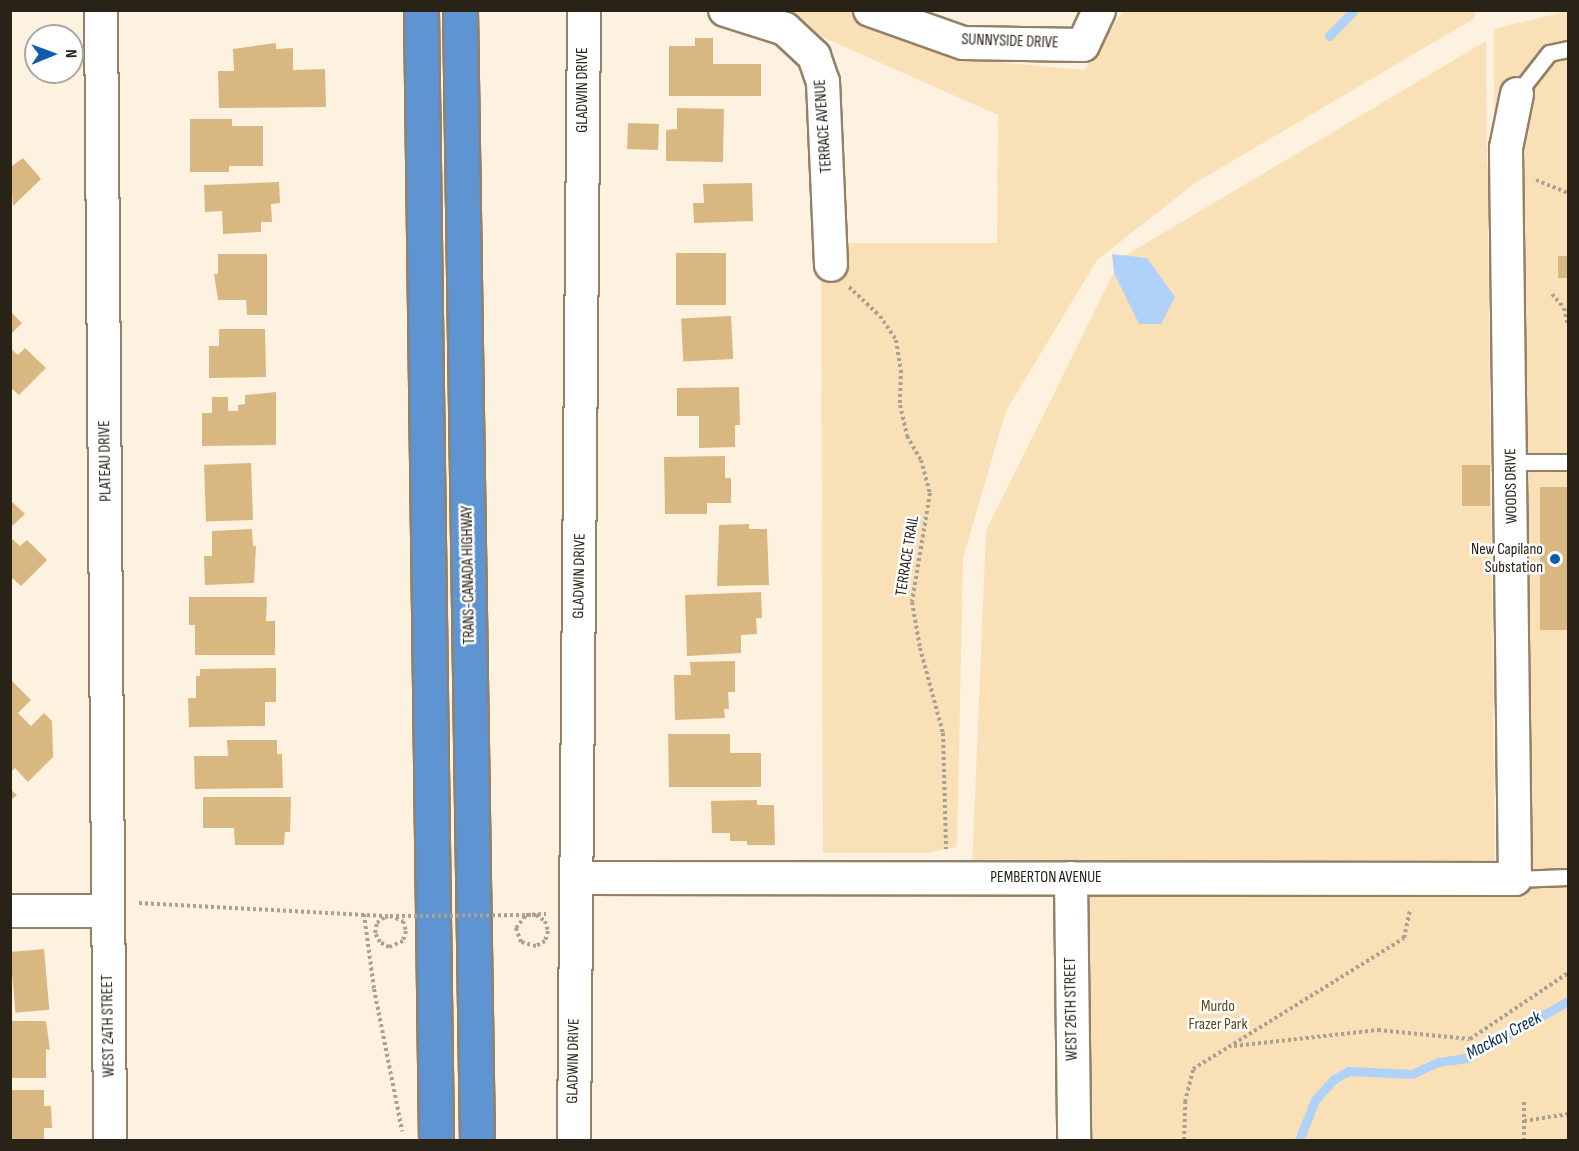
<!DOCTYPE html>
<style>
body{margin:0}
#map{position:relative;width:1579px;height:1151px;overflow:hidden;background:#fdf2e0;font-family:"Sofia Sans Condensed",sans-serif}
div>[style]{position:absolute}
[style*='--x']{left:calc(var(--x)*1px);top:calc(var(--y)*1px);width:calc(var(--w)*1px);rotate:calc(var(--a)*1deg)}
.green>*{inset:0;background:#fae0b7}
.water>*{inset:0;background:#b0d1f8}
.stream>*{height:9px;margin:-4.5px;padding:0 4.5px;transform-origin:4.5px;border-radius:4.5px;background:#b0d1f8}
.building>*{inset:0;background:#d9b780;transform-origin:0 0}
.path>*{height:4px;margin-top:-2px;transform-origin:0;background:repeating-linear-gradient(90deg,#aaa192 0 3px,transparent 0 6px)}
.roads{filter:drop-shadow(2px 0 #928166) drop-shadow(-2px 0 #928166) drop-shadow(0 2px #928166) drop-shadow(0 -2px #928166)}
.service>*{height:15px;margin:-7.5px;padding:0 7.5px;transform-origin:7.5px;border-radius:7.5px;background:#fff}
.minor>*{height:32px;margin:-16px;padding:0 16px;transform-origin:16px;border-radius:16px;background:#fff}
.motorway>*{height:33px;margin:-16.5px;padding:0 16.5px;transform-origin:16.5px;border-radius:16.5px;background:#5f94d3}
.path-bridge>*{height:4px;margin-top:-2px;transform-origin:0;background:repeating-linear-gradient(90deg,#aaa192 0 3px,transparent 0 6px)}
.dots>*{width:16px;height:16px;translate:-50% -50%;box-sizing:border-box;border:3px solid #fff;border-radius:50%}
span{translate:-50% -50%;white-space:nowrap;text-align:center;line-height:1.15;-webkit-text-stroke:5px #fff;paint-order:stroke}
.street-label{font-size:16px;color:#292217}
.poi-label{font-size:16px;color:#292217}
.right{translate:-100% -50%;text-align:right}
.park-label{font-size:16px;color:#5e461c}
.water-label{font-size:18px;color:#012b56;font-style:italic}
.frame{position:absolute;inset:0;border:12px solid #292217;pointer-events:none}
.north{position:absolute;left:24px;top:24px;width:60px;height:60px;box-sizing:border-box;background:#fff;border:2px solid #a9a7a2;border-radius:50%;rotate:89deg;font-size:16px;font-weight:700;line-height:24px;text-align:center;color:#292217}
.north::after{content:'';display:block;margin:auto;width:21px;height:27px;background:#0d5dab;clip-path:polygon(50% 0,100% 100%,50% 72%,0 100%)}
</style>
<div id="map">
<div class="green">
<div style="clip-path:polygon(764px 11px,853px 11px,866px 22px,996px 62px,1084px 70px,1123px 11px,1475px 11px,1475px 18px,1195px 183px,1097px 260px,1006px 411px,963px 558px,957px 847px,928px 853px,823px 853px,821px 243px,997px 243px,998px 115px)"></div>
<div style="clip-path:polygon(1568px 11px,1568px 1140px,1085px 1140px,1080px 892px,1497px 893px,1494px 217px,1488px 226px,1495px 868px,972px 868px,986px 531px,1121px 258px,1486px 41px,1487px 165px,1494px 173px,1494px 29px)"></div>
</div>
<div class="water">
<div style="clip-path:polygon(1112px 254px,1147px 258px,1175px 297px,1161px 324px,1139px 324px,1114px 273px)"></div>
</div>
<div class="stream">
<div style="--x:1329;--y:36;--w:36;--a:-46"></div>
<div style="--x:1299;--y:1140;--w:43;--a:-68.2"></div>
<div style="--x:1315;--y:1100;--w:28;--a:-48"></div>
<div style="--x:1334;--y:1079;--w:17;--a:-28"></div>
<div style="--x:1349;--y:1071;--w:63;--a:2.7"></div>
<div style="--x:1412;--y:1074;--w:29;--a:-25"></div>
<div style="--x:1438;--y:1062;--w:29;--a:-8"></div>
<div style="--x:1467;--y:1058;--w:116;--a:-29.4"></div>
</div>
<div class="building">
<div style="clip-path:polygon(695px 38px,713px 38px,713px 64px,761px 64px,761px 96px,669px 96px,669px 46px,695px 46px)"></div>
<div style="clip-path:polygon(276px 43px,276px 49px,293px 48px,293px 70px,325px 69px,326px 107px,219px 108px,218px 71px,234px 71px,233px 49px)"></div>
<div style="clip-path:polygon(677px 108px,724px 109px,723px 162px,666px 161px,666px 130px,677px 129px)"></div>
<div style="clip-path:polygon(190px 119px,232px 119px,232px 126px,263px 126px,263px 166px,229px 166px,229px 172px,190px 172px)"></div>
<div style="left:628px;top:123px;width:31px;height:26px;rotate:2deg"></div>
<div style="clip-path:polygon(23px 158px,41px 179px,13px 206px,10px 163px,12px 166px)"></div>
<div style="clip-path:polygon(279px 182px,280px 203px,271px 204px,272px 222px,261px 222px,261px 232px,223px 234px,222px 211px,205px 212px,204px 185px)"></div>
<div style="clip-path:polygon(752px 183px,753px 221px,694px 223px,693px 203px,704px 203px,703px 184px)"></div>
<div style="left:726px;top:253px;width:52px;height:50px;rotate:90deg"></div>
<div style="clip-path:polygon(218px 254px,267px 254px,267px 315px,247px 315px,246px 300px,218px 300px,214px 274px,218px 274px)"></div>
<div style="left:1558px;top:256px;width:10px;height:22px"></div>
<div style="clip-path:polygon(10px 311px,22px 323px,10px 335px)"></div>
<div style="left:731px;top:316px;width:43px;height:50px;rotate:87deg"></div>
<div style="clip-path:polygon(219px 329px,265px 329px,266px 377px,209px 378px,209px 346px,219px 346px)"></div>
<div style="clip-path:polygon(10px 348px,18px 355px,25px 348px,46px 368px,19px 395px,10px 387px)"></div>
<div style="clip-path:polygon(739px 387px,740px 425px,735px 425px,735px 447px,699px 448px,699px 416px,677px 416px,677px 388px)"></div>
<div style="clip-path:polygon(276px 392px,276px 445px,202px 446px,202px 413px,212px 413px,212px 397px,228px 397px,228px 411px,238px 411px,238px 405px,245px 404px,245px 395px)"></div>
<div style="clip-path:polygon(725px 456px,725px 478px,731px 478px,731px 503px,707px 503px,707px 514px,665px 514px,664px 457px)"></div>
<div style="left:251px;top:463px;width:57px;height:47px;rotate:88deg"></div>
<div style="left:1462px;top:465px;width:28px;height:41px"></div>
<div style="left:1568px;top:487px;width:143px;height:28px;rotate:90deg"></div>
<div style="clip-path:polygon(10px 500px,25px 514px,10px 528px)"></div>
<div style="clip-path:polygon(749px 524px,749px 529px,767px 529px,769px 585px,717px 586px,719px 525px)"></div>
<div style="clip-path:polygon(252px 529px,253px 546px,256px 546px,254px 583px,205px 585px,204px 556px,212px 556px,212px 531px)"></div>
<div style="clip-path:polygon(10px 537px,20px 546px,27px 540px,47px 560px,21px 586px,10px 576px)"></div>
<div style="clip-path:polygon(761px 592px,762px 618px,756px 618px,757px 634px,741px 635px,741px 653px,687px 656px,685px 595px)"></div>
<div style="clip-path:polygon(189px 597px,267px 597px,266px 621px,275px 621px,275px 655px,195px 655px,195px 625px,189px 625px)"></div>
<div style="clip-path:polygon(735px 661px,735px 692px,728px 692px,729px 709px,724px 709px,725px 718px,675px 720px,674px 675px,691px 675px,690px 662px)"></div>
<div style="clip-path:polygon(276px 668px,276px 702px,265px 702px,265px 726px,189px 727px,188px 698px,196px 698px,196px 676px,200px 676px,200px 669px)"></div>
<div style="clip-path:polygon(10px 679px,31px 700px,18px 713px,31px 726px,44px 713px,52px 721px,53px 757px,28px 782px,15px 768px,10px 773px)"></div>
<div style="clip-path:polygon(668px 734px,730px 734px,730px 753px,761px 753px,761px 787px,669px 787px)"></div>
<div style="clip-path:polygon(227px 740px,277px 740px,277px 754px,282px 754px,283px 788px,195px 789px,194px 756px,228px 756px)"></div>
<div style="clip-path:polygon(10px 789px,17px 795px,10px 801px)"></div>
<div style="clip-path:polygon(203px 797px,291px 797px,290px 832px,285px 832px,284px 845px,235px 845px,234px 828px,203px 828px)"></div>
<div style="clip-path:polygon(757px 800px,757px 805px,774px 805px,775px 845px,747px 845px,747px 841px,730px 841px,730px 833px,712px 833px,711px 801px)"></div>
<div style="left:44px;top:949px;width:61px;height:34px;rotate:85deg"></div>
<div style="clip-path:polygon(10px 1021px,46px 1021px,50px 1050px,46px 1049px,46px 1078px,10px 1078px)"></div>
<div style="clip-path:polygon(10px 1090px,44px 1090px,44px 1106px,51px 1106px,52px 1128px,44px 1128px,44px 1140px,10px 1140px)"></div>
</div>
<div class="path">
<div style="--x:1536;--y:180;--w:35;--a:22"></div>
<div style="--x:849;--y:287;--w:42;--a:43.1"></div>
<div style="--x:880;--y:316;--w:29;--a:56"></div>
<div style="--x:896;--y:340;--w:30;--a:81"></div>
<div style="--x:901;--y:370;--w:35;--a:92"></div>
<div style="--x:900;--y:405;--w:32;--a:77"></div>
<div style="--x:907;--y:436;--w:28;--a:60"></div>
<div style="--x:921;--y:460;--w:34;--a:75"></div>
<div style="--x:930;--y:493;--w:110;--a:99.4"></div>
<div style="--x:912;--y:602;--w:47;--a:80.1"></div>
<div style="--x:920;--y:648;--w:88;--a:74.9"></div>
<div style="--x:943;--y:733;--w:116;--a:88.5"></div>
<div style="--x:1552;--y:294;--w:18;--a:49"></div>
<div style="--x:1564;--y:308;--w:17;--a:77"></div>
<div style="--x:139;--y:903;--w:251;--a:3"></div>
<div style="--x:364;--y:914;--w:76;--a:82.4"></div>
<div style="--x:374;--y:989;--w:145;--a:78.8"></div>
<div style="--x:536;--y:946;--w:16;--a:-165"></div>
<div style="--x:521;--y:942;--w:15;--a:-110"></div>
<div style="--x:516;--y:928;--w:16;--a:-52"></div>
<div style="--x:526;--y:915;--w:20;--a:-3"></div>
<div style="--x:1234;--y:1046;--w:145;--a:-6.3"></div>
<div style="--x:1378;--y:1030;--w:92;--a:5.6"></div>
<div style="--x:1470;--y:1039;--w:118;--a:-34"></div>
<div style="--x:1524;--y:1102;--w:38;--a:90"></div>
<div style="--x:1524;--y:1121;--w:45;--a:-9"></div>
<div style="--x:1184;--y:1140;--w:38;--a:-88"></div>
<div style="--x:1185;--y:1102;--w:34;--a:-76"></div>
<div style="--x:1193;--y:1069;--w:248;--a:-31.8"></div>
<div style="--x:1404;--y:938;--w:29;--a:-78"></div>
</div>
<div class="roads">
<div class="service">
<div style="--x:1517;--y:94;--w:52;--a:-52"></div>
<div style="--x:1549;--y:53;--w:19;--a:-12"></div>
<div style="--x:1512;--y:462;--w:56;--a:0"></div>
<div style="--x:1515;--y:879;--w:53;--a:-2.2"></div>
</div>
<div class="minor">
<div style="--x:101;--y:10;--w:1130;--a:89.54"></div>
<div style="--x:725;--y:10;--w:63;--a:17.6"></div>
<div style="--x:785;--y:29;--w:40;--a:43"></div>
<div style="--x:814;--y:56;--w:28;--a:71"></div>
<div style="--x:823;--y:82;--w:183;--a:87.5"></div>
<div style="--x:870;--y:10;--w:99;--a:19.5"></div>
<div style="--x:963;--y:43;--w:120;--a:1"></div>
<div style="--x:1083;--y:45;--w:38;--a:-65"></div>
<div style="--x:577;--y:878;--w:938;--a:0.06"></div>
<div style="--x:1515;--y:879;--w:731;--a:-90.71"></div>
<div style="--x:1506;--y:148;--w:55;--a:-78.5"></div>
<div style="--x:1071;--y:878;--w:262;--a:89.3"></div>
<div style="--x:10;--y:911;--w:98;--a:0"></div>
<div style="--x:574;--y:1140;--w:1130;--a:-89.49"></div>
</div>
<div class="motorway">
<div style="--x:421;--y:10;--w:1130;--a:89.24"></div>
<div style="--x:460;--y:10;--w:1130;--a:89.14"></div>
</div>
</div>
<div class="path-bridge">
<div style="--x:390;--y:916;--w:14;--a:21"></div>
<div style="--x:403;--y:921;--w:10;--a:73"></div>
<div style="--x:406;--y:931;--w:10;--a:107"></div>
<div style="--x:403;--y:941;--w:15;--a:157"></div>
<div style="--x:389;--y:947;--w:10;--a:-151"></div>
<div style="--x:380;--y:942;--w:10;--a:-119"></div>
<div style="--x:375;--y:933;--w:10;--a:-79"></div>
<div style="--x:377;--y:923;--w:10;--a:-37"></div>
<div style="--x:385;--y:917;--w:5;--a:-11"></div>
<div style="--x:390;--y:916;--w:146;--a:-0.4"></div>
<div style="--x:536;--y:915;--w:11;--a:34"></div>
<div style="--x:545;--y:921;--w:10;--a:73"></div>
<div style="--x:548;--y:931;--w:10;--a:107"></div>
<div style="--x:545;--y:941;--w:10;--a:151"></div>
</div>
<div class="dots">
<div style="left:1555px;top:559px;background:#0d5dab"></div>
</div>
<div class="street-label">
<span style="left:1010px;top:42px;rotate:2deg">SUNNYSIDE DRIVE</span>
<span style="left:583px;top:90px;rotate:-90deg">GLADWIN DRIVE</span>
<span style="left:824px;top:126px;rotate:-94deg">TERRACE AVENUE</span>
<span style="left:106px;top:461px;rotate:-91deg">PLATEAU DRIVE</span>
<span style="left:1512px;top:486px;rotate:-91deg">WOODS DRIVE</span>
<span style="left:908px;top:556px;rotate:-81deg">TERRACE TRAIL</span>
<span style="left:469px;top:575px;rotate:-91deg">TRANS-CANADA HIGHWAY</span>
<span style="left:580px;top:576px;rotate:-89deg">GLADWIN DRIVE</span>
<span style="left:1046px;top:878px">PEMBERTON AVENUE</span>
<span style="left:1072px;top:1009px;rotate:-91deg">WEST 26TH STREET</span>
<span style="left:109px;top:1026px;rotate:-91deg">WEST 24TH STREET</span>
<span style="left:574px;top:1061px;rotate:-89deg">GLADWIN DRIVE</span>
</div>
<div class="poi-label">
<span class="right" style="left:1543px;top:559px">New Capilano<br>Substation</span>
</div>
<div class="park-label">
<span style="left:1218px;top:1016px">Murdo<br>Frazer Park</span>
</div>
<div class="water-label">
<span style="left:1504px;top:1036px;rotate:-28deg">Mackay Creek</span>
</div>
<div class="frame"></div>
<div class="north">N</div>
</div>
